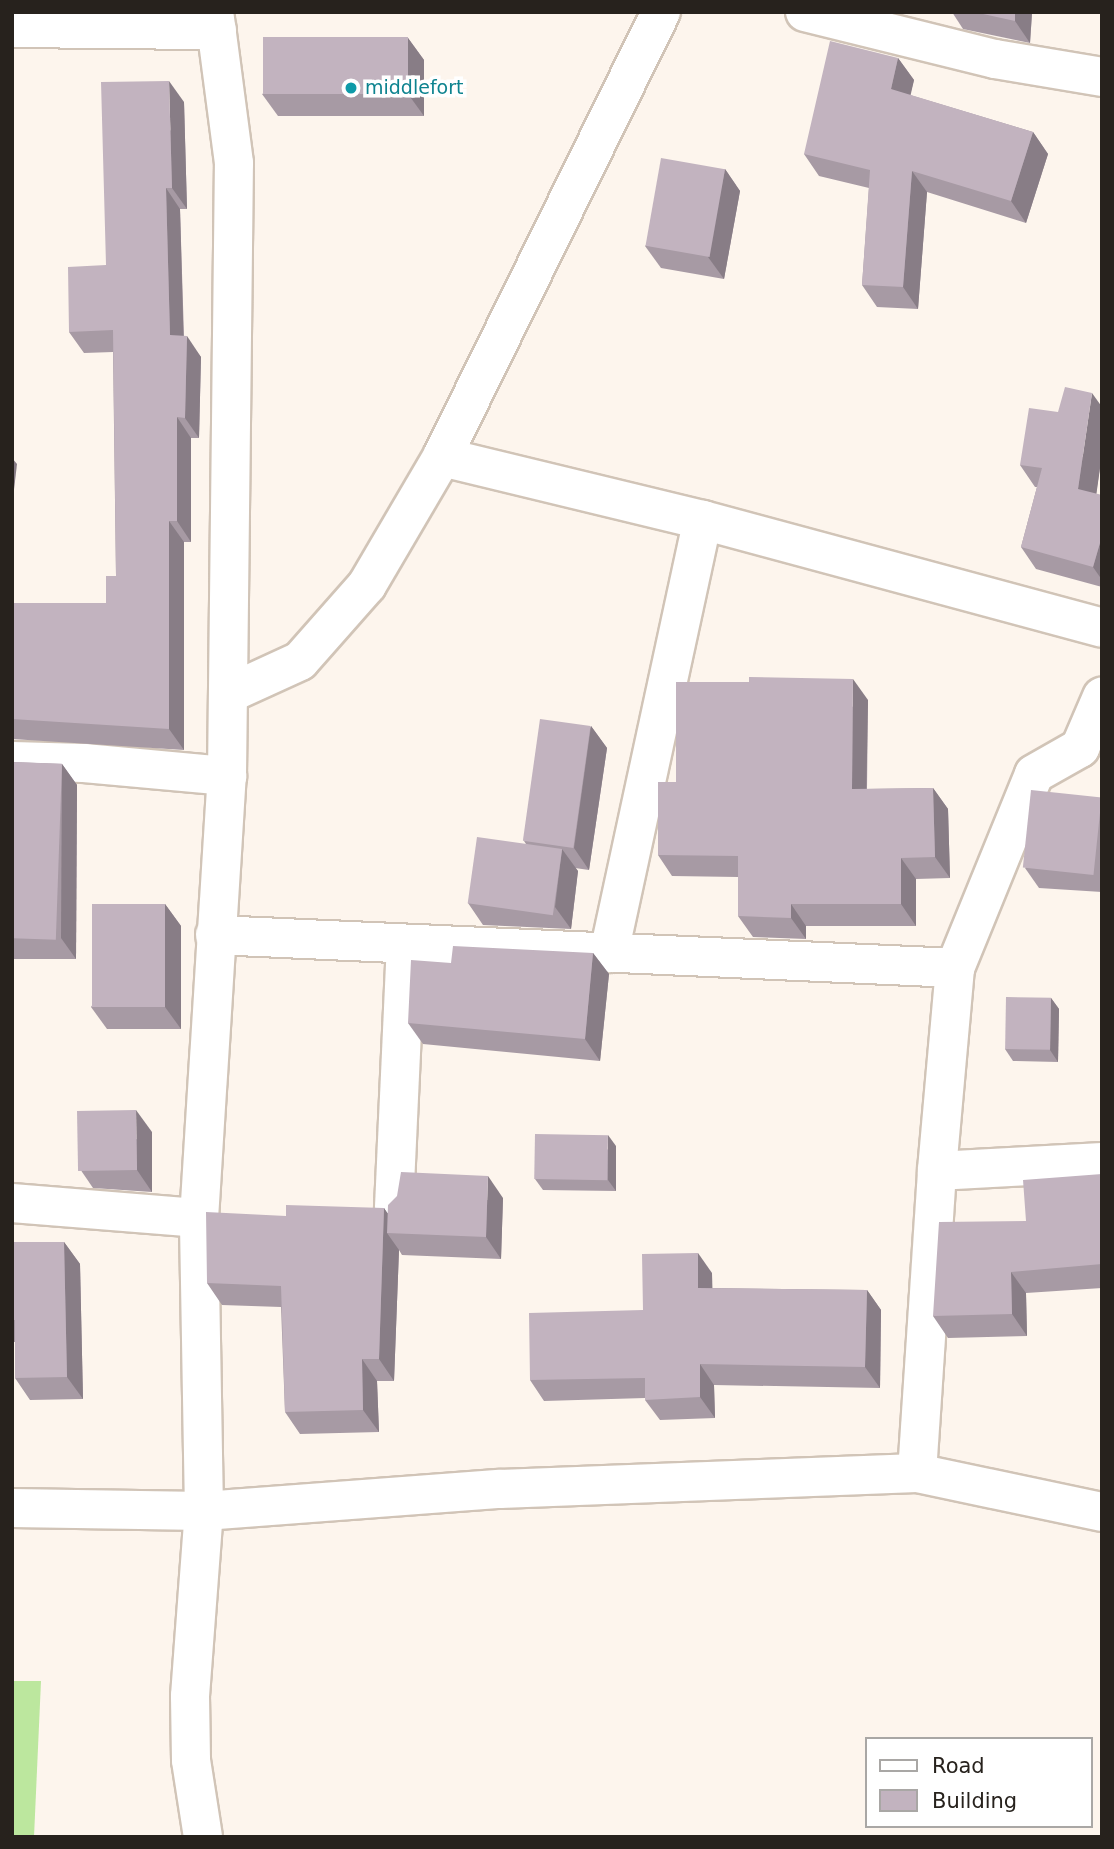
<!DOCTYPE html>
<style>
body{margin:0}
#map{position:relative;width:1114px;height:1849px;overflow:hidden;background:#fdf5ed;font-family:"DejaVu Sans",sans-serif}
div>[style]{position:absolute}
[style*='--x']{left:calc(var(--x)*1px);top:calc(var(--y)*1px);width:calc(var(--w)*1px);rotate:calc(var(--a)*1deg)}
.green>*{inset:0;background:#bce79e}
.roads{filter:drop-shadow(2px 0 #d1c4b7) drop-shadow(-2px 0 #d1c4b7) drop-shadow(0 2px #d1c4b7) drop-shadow(0 -2px #d1c4b7)}
.street>*{height:38px;margin:-19px;padding:0 19px;transform-origin:19px;border-radius:19px;background:#fff}
.secondary>*{height:38px;margin:-19px;padding:0 19px;transform-origin:19px;border-radius:19px;background:#fff}
.wall>*{inset:0;background:#a79aa4}
.shaded-wall>*{inset:0;background:#887d86}
.building>*{inset:0;background:#c2b3bf;transform-origin:0 0}
.dots>*{width:19px;height:19px;translate:-50% -50%;box-sizing:border-box;border:4px solid #fff;border-radius:50%}
span{translate:-50% -50%;white-space:nowrap;text-align:center;line-height:1.15;-webkit-text-stroke:7px #fff;paint-order:stroke}
.culture-label{font-size:19px;color:#0d838f}
.left{translate:0 -50%;text-align:left}
.frame{position:absolute;inset:0;border:14px solid #27221d;pointer-events:none}
.legend{position:absolute;left:865px;top:1737px;width:228px;height:91px;box-sizing:border-box;background:#fff;border:2px solid #a9a7a5;margin:0;padding:9px 12px;list-style:none;font-size:21px;color:#27221d}
.legend li{display:flex;align-items:center;gap:14px;height:35px}
.legend b{width:35px;border:2px solid #a9a7a5}
</style>
<div id="map">
<div class="green">
<div style="clip-path:polygon(12px 1681px,41px 1681px,34px 1837px,12px 1837px)"></div>
</div>
<div class="roads">
<div class="street">
<div style="--x:805;--y:12;--w:196;--a:13.9"></div>
<div style="--x:995;--y:59;--w:109;--a:9.5"></div>
<div style="--x:12;--y:28;--w:205;--a:0.6"></div>
<div style="--x:442;--y:457;--w:268;--a:13.6"></div>
<div style="--x:703;--y:520;--w:413;--a:15.1"></div>
<div style="--x:12;--y:761;--w:72;--a:1.6"></div>
<div style="--x:84;--y:763;--w:144;--a:5.2"></div>
<div style="--x:215;--y:935;--w:741;--a:2.55"></div>
<div style="--x:955;--y:968;--w:209;--a:-67.8"></div>
<div style="--x:1034;--y:774;--w:53;--a:-29.5"></div>
<div style="--x:1080;--y:748;--w:56;--a:-66.7"></div>
<div style="--x:609;--y:953;--w:443;--a:-77.8"></div>
<div style="--x:955;--y:968;--w:204;--a:95.1"></div>
<div style="--x:937;--y:1171;--w:165;--a:-3.1"></div>
<div style="--x:12;--y:1203;--w:188;--a:4.6"></div>
<div style="--x:394;--y:1207;--w:263;--a:-87.4"></div>
<div style="--x:917;--y:1473;--w:303;--a:-86.2"></div>
<div style="--x:12;--y:1508;--w:192;--a:0.9"></div>
<div style="--x:204;--y:1511;--w:297;--a:-4.3"></div>
<div style="--x:500;--y:1489;--w:417;--a:-2.2"></div>
<div style="--x:917;--y:1473;--w:189;--a:11.9"></div>
</div>
<div class="secondary">
<div style="--x:228;--y:694;--w:79;--a:-24.6"></div>
<div style="--x:300;--y:661;--w:101;--a:-48.6"></div>
<div style="--x:367;--y:585;--w:148;--a:-59.6"></div>
<div style="--x:442;--y:457;--w:496;--a:-63.8"></div>
<div style="--x:203;--y:1837;--w:78;--a:-98.9"></div>
<div style="--x:191;--y:1760;--w:64;--a:-90.9"></div>
<div style="--x:190;--y:1696;--w:186;--a:-85.7"></div>
<div style="--x:204;--y:1511;--w:293;--a:-91"></div>
<div style="--x:199;--y:1218;--w:443;--a:-86.4"></div>
<div style="--x:227;--y:776;--w:613;--a:-89.35"></div>
<div style="--x:234;--y:163;--w:152;--a:-97.5"></div>
</div>
</div>
<div class="wall">
<div style="clip-path:polygon(952px 12px,1032px 12px,1030px 43px,963px 29px)"></div>
<div style="clip-path:polygon(408px 38px,424px 60px,424px 116px,278px 116px,262px 94px)"></div>
<div style="clip-path:polygon(898px 58px,914px 80px,910px 95px,1033px 132px,1048px 154px,1026px 223px,927px 192px,918px 309px,877px 307px,862px 285px,869px 188px,819px 176px,804px 154px)"></div>
<div style="clip-path:polygon(184px 102px,187px 209px,180px 209px,184px 336px,201px 357px,199px 438px,191px 438px,191px 542px,184px 542px,184px 750px,12px 739px,12px 603px,106px 603px,116px 576px,113px 352px,84px 353px,69px 332px,106px 265px)"></div>
<div style="clip-path:polygon(725px 169px,740px 191px,724px 279px,661px 268px,645px 246px)"></div>
<div style="clip-path:polygon(1102px 454px,1096px 494px,1102px 496px,1102px 587px,1036px 569px,1021px 547px,1037px 487px,1035px 487px,1020px 465px)"></div>
<div style="clip-path:polygon(868px 700px,867px 789px,933px 788px,948px 809px,950px 878px,916px 879px,916px 926px,806px 926px,806px 939px,753px 937px,738px 916px,738px 877px,672px 876px,658px 855px,676px 782px)"></div>
<div style="clip-path:polygon(591px 726px,607px 748px,589px 870px,575px 868px,578px 871px,571px 929px,483px 925px,468px 903px,526px 844px,524px 841px)"></div>
<div style="clip-path:polygon(12px 762px,62px 764px,77px 785px,76px 959px,12px 959px)"></div>
<div style="clip-path:polygon(1102px 797px,1102px 892px,1039px 888px,1025px 868px)"></div>
<div style="clip-path:polygon(165px 904px,181px 926px,181px 1029px,107px 1029px,91px 1007px)"></div>
<div style="clip-path:polygon(593px 953px,609px 974px,600px 1061px,423px 1044px,408px 1023px,451px 963px)"></div>
<div style="clip-path:polygon(1051px 998px,1059px 1009px,1058px 1062px,1013px 1061px,1005px 1049px)"></div>
<div style="clip-path:polygon(152px 1132px,152px 1192px,93px 1188px,78px 1166px)"></div>
<div style="clip-path:polygon(616px 1146px,616px 1191px,543px 1190px,535px 1179px)"></div>
<div style="clip-path:polygon(1102px 1174px,1102px 1288px,1026px 1293px,1027px 1336px,948px 1338px,933px 1316px,1026px 1221px)"></div>
<div style="clip-path:polygon(503px 1198px,501px 1259px,402px 1255px,399px 1250px,394px 1381px,377px 1381px,379px 1432px,300px 1434px,285px 1412px,281px 1307px,222px 1305px,207px 1283px,286px 1216px,384px 1208px,387px 1213px)"></div>
<div style="clip-path:polygon(12px 1242px,64px 1242px,80px 1264px,83px 1399px,30px 1400px,15px 1378px,15px 1342px,12px 1342px)"></div>
<div style="clip-path:polygon(712px 1273px,712px 1288px,867px 1290px,881px 1310px,880px 1388px,714px 1385px,715px 1418px,660px 1420px,645px 1400px,645px 1398px,544px 1401px,530px 1380px,643px 1310px)"></div>
</div>
<div class="shaded-wall">
<div style="clip-path:polygon(1015px 12px,1032px 12px,1030px 43px,1015px 21px)"></div>
<div style="clip-path:polygon(408px 38px,424px 60px,424px 116px,408px 94px)"></div>
<div style="clip-path:polygon(898px 58px,914px 80px,907px 111px,891px 89px)"></div>
<div style="clip-path:polygon(169px 81px,184px 102px,187px 209px,172px 188px)"></div>
<div style="clip-path:polygon(1033px 132px,1048px 154px,1026px 223px,1011px 201px)"></div>
<div style="clip-path:polygon(725px 169px,740px 191px,724px 279px,708px 257px)"></div>
<div style="clip-path:polygon(912px 171px,927px 192px,918px 309px,903px 287px)"></div>
<div style="clip-path:polygon(166px 188px,180px 209px,184px 356px,170px 335px)"></div>
<div style="clip-path:polygon(187px 336px,201px 357px,199px 438px,185px 418px)"></div>
<div style="clip-path:polygon(1092px 393px,1102px 407px,1102px 454px,1094px 511px,1078px 489px)"></div>
<div style="clip-path:polygon(177px 417px,191px 438px,191px 542px,177px 521px)"></div>
<div style="clip-path:polygon(12px 458px,17px 464px,12px 507px)"></div>
<div style="clip-path:polygon(169px 521px,184px 542px,184px 750px,169px 729px)"></div>
<div style="clip-path:polygon(1102px 536px,1102px 580px,1093px 567px)"></div>
<div style="clip-path:polygon(853px 679px,868px 700px,866px 810px,852px 789px)"></div>
<div style="clip-path:polygon(591px 726px,607px 748px,589px 870px,574px 848px)"></div>
<div style="clip-path:polygon(62px 764px,77px 785px,76px 959px,61px 938px)"></div>
<div style="clip-path:polygon(933px 788px,948px 809px,950px 878px,935px 857px)"></div>
<div style="clip-path:polygon(562px 849px,578px 871px,571px 929px,555px 907px)"></div>
<div style="clip-path:polygon(901px 858px,916px 879px,916px 926px,901px 904px)"></div>
<div style="clip-path:polygon(165px 904px,181px 926px,181px 1029px,165px 1007px)"></div>
<div style="clip-path:polygon(791px 904px,806px 926px,806px 939px,791px 918px)"></div>
<div style="clip-path:polygon(593px 953px,609px 974px,600px 1061px,585px 1039px)"></div>
<div style="clip-path:polygon(1051px 998px,1059px 1009px,1058px 1062px,1050px 1050px)"></div>
<div style="clip-path:polygon(136px 1110px,152px 1132px,152px 1192px,137px 1170px)"></div>
<div style="clip-path:polygon(608px 1135px,616px 1146px,616px 1191px,608px 1180px)"></div>
<div style="clip-path:polygon(488px 1176px,503px 1198px,501px 1259px,486px 1237px)"></div>
<div style="clip-path:polygon(384px 1208px,399px 1230px,387px 1233px,399px 1250px,394px 1381px,379px 1359px)"></div>
<div style="clip-path:polygon(64px 1242px,80px 1264px,83px 1399px,67px 1377px)"></div>
<div style="clip-path:polygon(698px 1253px,712px 1273px,713px 1309px,698px 1288px)"></div>
<div style="clip-path:polygon(1011px 1272px,1026px 1293px,1027px 1336px,1012px 1314px)"></div>
<div style="clip-path:polygon(867px 1290px,881px 1310px,880px 1388px,865px 1367px)"></div>
<div style="clip-path:polygon(362px 1359px,377px 1381px,379px 1432px,363px 1410px)"></div>
<div style="clip-path:polygon(700px 1364px,714px 1385px,715px 1418px,700px 1397px)"></div>
</div>
<div class="building">
<div style="clip-path:polygon(974px 12px,1015px 12px,1015px 21px)"></div>
<div style="left:263px;top:37px;width:145px;height:57px"></div>
<div style="clip-path:polygon(830px 41px,898px 58px,891px 89px,1033px 132px,1011px 201px,912px 171px,903px 287px,862px 285px,870px 170px,804px 154px)"></div>
<div style="clip-path:polygon(169px 81px,172px 188px,166px 188px,170px 335px,187px 336px,185px 418px,177px 417px,177px 521px,169px 521px,169px 729px,12px 719px,12px 603px,106px 603px,106px 576px,116px 576px,113px 330px,69px 332px,68px 267px,106px 265px,101px 82px)"></div>
<div style="left:661px;top:158px;width:65px;height:89px;rotate:10deg"></div>
<div style="clip-path:polygon(1065px 387px,1092px 393px,1078px 489px,1102px 495px,1102px 536px,1093px 567px,1021px 547px,1042px 468px,1020px 465px,1029px 408px,1058px 412px)"></div>
<div style="clip-path:polygon(749px 677px,853px 679px,852px 789px,933px 788px,935px 857px,901px 858px,901px 904px,791px 904px,791px 918px,738px 916px,738px 856px,658px 855px,658px 782px,676px 782px,676px 682px,749px 682px)"></div>
<div style="left:540px;top:719px;width:51px;height:123px;rotate:8deg"></div>
<div style="left:12px;top:762px;width:50px;height:176px;rotate:2deg"></div>
<div style="left:1031px;top:790px;width:71px;height:78px;rotate:6deg"></div>
<div style="left:477px;top:837px;width:86px;height:67px;rotate:8deg"></div>
<div style="left:92px;top:904px;width:73px;height:103px"></div>
<div style="clip-path:polygon(453px 946px,593px 953px,585px 1039px,408px 1023px,411px 960px,451px 963px)"></div>
<div style="left:1006px;top:997px;width:45px;height:52px;rotate:1deg"></div>
<div style="left:136px;top:1110px;width:60px;height:59px;rotate:89deg"></div>
<div style="left:535px;top:1134px;width:73px;height:45px;rotate:1deg"></div>
<div style="clip-path:polygon(401px 1172px,488px 1176px,486px 1237px,387px 1233px,388px 1205px,397px 1196px)"></div>
<div style="clip-path:polygon(1102px 1174px,1102px 1264px,1011px 1272px,1012px 1314px,933px 1316px,939px 1222px,1026px 1221px,1023px 1180px)"></div>
<div style="clip-path:polygon(286px 1205px,384px 1208px,379px 1359px,362px 1359px,363px 1410px,285px 1412px,281px 1286px,207px 1283px,206px 1212px,286px 1216px)"></div>
<div style="clip-path:polygon(12px 1242px,64px 1242px,67px 1377px,15px 1378px,15px 1320px,12px 1320px)"></div>
<div style="clip-path:polygon(698px 1253px,698px 1288px,867px 1290px,865px 1367px,700px 1364px,700px 1397px,645px 1400px,645px 1378px,530px 1380px,529px 1313px,643px 1310px,642px 1254px)"></div>
</div>
<div class="dots">
<div style="left:351px;top:88px;background:#0f9aa8"></div>
</div>
<div class="culture-label">
<span class="left" style="left:365px;top:88px">middlefort</span>
</div>
<div class="frame"></div>
<ul class="legend">
<li><b style="height:9px;background:#fff"></b>Road</li>
<li><b style="height:19px;background:#c2b3bf"></b>Building</li>
</ul>
</div>
